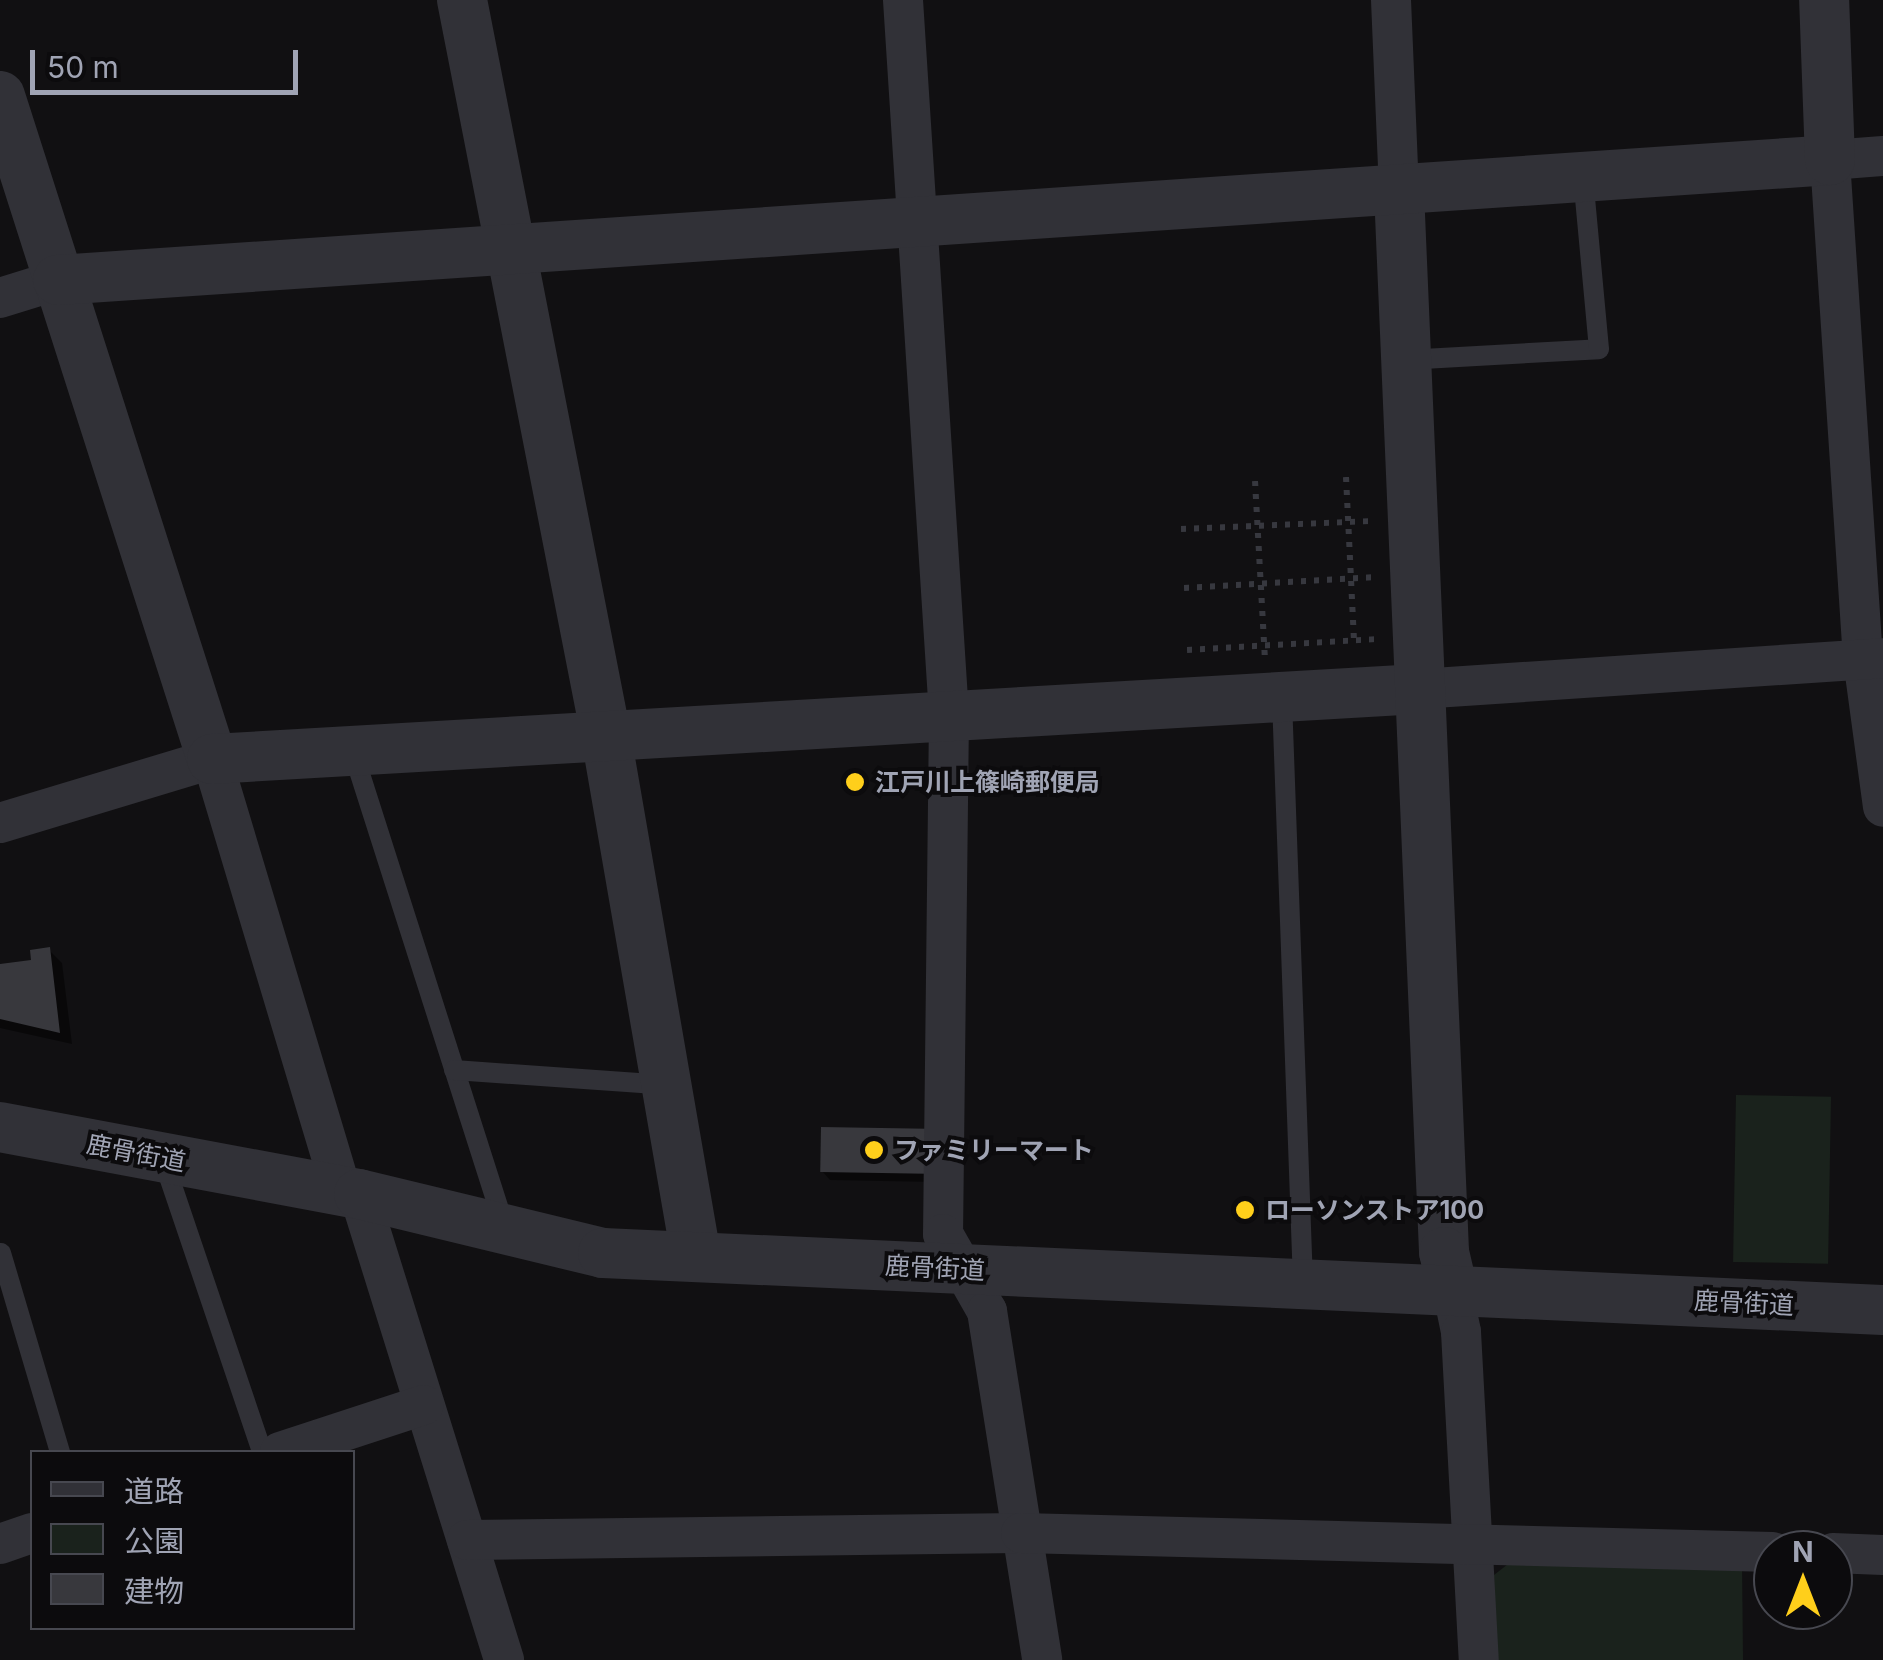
<!DOCTYPE html>
<meta charset="utf-8">
<style>
body{margin:0}
#map{position:relative;width:1883px;height:1660px;overflow:hidden;background:#111012;font-family:Inter,"Noto Sans JP",sans-serif}
div>[style]{position:absolute}
[style*='--x']{left:calc(var(--x)*1px);top:calc(var(--y)*1px);width:calc(var(--w)*1px);rotate:calc(var(--a)*1deg)}
.green>*{inset:0;background:#1a221c;transform-origin:0 0}
.shadow>*{inset:0;background:#0007}
.building>*{inset:0;background:#38383d;transform-origin:0 0}
.path>*{height:6px;margin-top:-3px;transform-origin:0;background:repeating-linear-gradient(90deg,#37383f 0 5px,transparent 0 13px)}
.service>*{height:20px;margin:-10px;padding:0 10px;transform-origin:10px;border-radius:10px;background:#313137}
.minor>*{height:40px;margin:-20px;padding:0 20px;transform-origin:20px;border-radius:20px;background:#313137}
.tertiary>*{height:50px;margin:-25px;padding:0 25px;transform-origin:25px;border-radius:25px;background:#313137}
.dots>*{width:28px;height:28px;translate:-50% -50%;box-sizing:border-box;border:5px solid #0c0b0d;border-radius:50%}
span{translate:-50% -50%;white-space:nowrap;text-align:center;line-height:1.15;-webkit-text-stroke:8px #0c0b0d;paint-order:stroke}
.poi-label{font-size:25px;color:#a0a4b4;font-weight:700}
.left{translate:0 -50%;text-align:left}
.street-label{font-size:25px;color:#a0a4b4}
.legend{position:absolute;left:30px;top:1450px;width:325px;height:180px;box-sizing:border-box;background:#0c0b0d;border:2px solid #474850;margin:0;padding:12px 18px;list-style:none;font-size:30px;color:#a0a4b4}
.legend li{display:flex;align-items:center;gap:20px;height:50px}
.legend b{width:50px;border:2px solid #474850}
.north{position:absolute;left:1753px;top:1530px;width:100px;height:100px;box-sizing:border-box;background:#0c0b0d;border:2px solid #474850;border-radius:50%;rotate:0deg;font-size:28px;font-weight:700;line-height:40px;text-align:center;color:#a0a4b4}
.north::after{content:'';display:block;margin:auto;width:35px;height:45px;background:#ffcf1b;clip-path:polygon(50% 0,100% 100%,50% 72%,0 100%)}
.scale{position:absolute;left:30px;top:50px;width:268px;height:45px;box-sizing:border-box;border:5px solid #a0a4b4;border-top:0;padding-left:12px;font-size:30px;line-height:35px;white-space:nowrap;color:#a0a4b4;-webkit-text-stroke:8px #0c0b0d;paint-order:stroke}
</style>
<div id="map">
<div class="green">
<div style="left:1736px;top:1095px;width:95px;height:167px;rotate:1deg"></div>
<div style="clip-path:polygon(1522px 1553px,1742px 1561px,1743px 1660px,1496px 1660px,1494px 1575px)"></div>
</div>
<div class="shadow">
<div style="clip-path:polygon(49px 950px,62px 963px,72px 1044px,0 1028px,0 966px,33px 962px)"></div>
<div style="clip-path:polygon(926px 1131px,934px 1182px,830px 1180px,822px 1171px)"></div>
</div>
<div class="building">
<div style="clip-path:polygon(50px 947px,60px 1033px,0 1019px,0 964px,31px 960px,30px 950px)"></div>
<div style="left:821px;top:1127px;width:106px;height:45px;rotate:1deg"></div>
</div>
<div class="path">
<div style="--x:1346;--y:477;--w:164;--a:87.2"></div>
<div style="--x:1255;--y:481;--w:178;--a:86.8"></div>
<div style="--x:1181;--y:529;--w:194;--a:-2.4"></div>
<div style="--x:1184;--y:588;--w:193;--a:-3.3"></div>
<div style="--x:1187;--y:650;--w:189;--a:-3.3"></div>
</div>
<div class="service">
<div style="--x:1405;--y:360;--w:194;--a:-3.2"></div>
<div style="--x:1599;--y:349;--w:172;--a:-95.3"></div>
<div style="--x:1282;--y:699;--w:585;--a:87.94"></div>
<div style="--x:353;--y:752;--w:497;--a:72.3"></div>
<div style="--x:454;--y:1070;--w:213;--a:4"></div>
<div style="--x:163;--y:1159;--w:309;--a:71.3"></div>
<div style="--x:1;--y:1253;--w:208;--a:73.5"></div>
</div>
<div class="minor">
<div style="--x:903;--y:0;--w:717;--a:86.32"></div>
<div style="--x:949;--y:716;--w:518;--a:90.66"></div>
<div style="--x:943;--y:1234;--w:89;--a:60.3"></div>
<div style="--x:987;--y:1311;--w:353;--a:81"></div>
<div style="--x:1391;--y:0;--w:191;--a:87.6"></div>
<div style="--x:1883;--y:156;--w:53;--a:175.7"></div>
<div style="--x:1830;--y:160;--w:500;--a:86.22"></div>
<div style="--x:1863;--y:659;--w:149;--a:82.3"></div>
<div style="--x:0;--y:298;--w:61;--a:-17.2"></div>
<div style="--x:1419;--y:689;--w:465;--a:-3.8"></div>
<div style="--x:0;--y:823;--w:221;--a:-16.8"></div>
<div style="--x:212;--y:759;--w:451;--a:73.3"></div>
<div style="--x:359;--y:1194;--w:488;--a:72.7"></div>
<div style="--x:1452;--y:1288;--w:45;--a:78.4"></div>
<div style="--x:1461;--y:1332;--w:328;--a:86.9"></div>
<div style="--x:280;--y:1452;--w:151;--a:-18.1"></div>
<div style="--x:467;--y:1540;--w:554;--a:-0.72"></div>
<div style="--x:1021;--y:1533;--w:752;--a:1.45"></div>
<div style="--x:0;--y:1544;--w:34;--a:-19"></div>
<div style="--x:1833;--y:1553;--w:50;--a:2.3"></div>
</div>
<div class="tertiary">
<div style="--x:462;--y:0;--w:750;--a:78.93"></div>
<div style="--x:606;--y:736;--w:528;--a:80.18"></div>
<div style="--x:0;--y:96;--w:696;--a:72.27"></div>
<div style="--x:212;--y:759;--w:1209;--a:-3.32"></div>
<div style="--x:1399;--y:191;--w:1062;--a:87.57"></div>
<div style="--x:1444;--y:1252;--w:37;--a:77"></div>
<div style="--x:58;--y:280;--w:1776;--a:-3.87"></div>
<div style="--x:1830;--y:160;--w:160;--a:-92.1"></div>
<div style="--x:0;--y:1127;--w:365;--a:10.6"></div>
<div style="--x:359;--y:1194;--w:251;--a:13.6"></div>
<div style="--x:603;--y:1253;--w:1281;--a:2.55"></div>
</div>
<div class="dots">
<div style="left:855px;top:782px;background:#ffcf1b"></div>
<div style="left:874px;top:1150px;background:#ffcf1b"></div>
<div style="left:1245px;top:1210px;background:#ffcf1b"></div>
</div>
<div class="poi-label">
<span class="left" style="left:875px;top:782px">江戸川上篠崎郵便局</span>
<span class="left" style="left:894px;top:1150px">ファミリーマート</span>
<span class="left" style="left:1265px;top:1210px">ローソンストア100</span>
</div>
<div class="street-label">
<span style="left:136px;top:1153px;rotate:11deg">鹿骨街道</span>
<span style="left:935px;top:1268px;rotate:3deg">鹿骨街道</span>
<span style="left:1744px;top:1303px;rotate:3deg">鹿骨街道</span>
</div>
<ul class="legend">
<li><b style="height:12px;background:#313137"></b>道路</li>
<li><b style="height:28px;background:#1a221c"></b>公園</li>
<li><b style="height:28px;background:#38383d"></b>建物</li>
</ul>
<div class="north">N</div>
<div class="scale">50 m</div>
</div>
